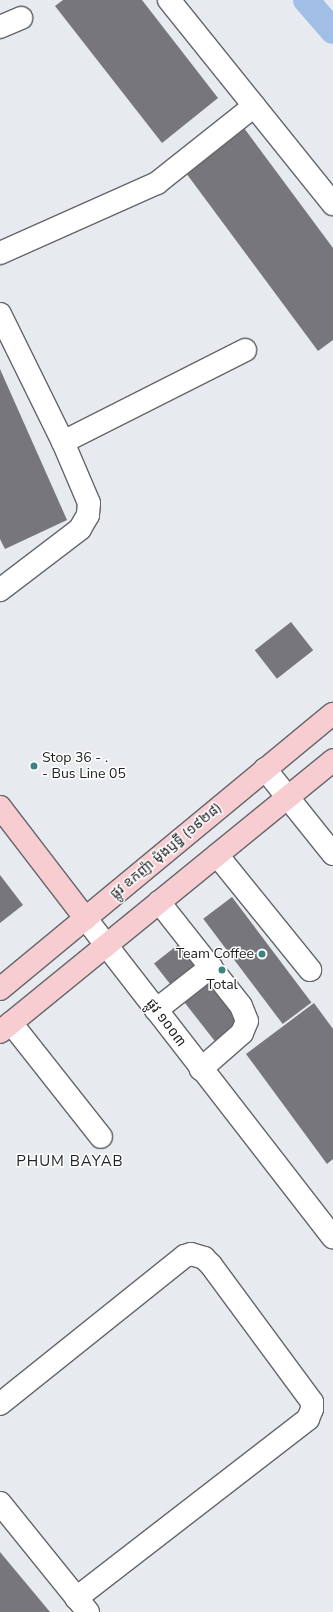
<!DOCTYPE html>
<meta charset="utf-8">
<style>
body{margin:0}
#map{position:relative;width:333px;height:1612px;overflow:hidden;background:#e7eaee;font-family:"Nunito Sans","Noto Sans Khmer",sans-serif}
div>[style]{position:absolute}
[style*='--x']{left:calc(var(--x)*1px);top:calc(var(--y)*1px);width:calc(var(--w)*1px);rotate:calc(var(--a)*1deg)}
.canal>*{height:26px;margin:-13px;padding:0 13px;transform-origin:13px;border-radius:13px;background:#a1bee7}
.building>*{inset:0;background:#77767a;transform-origin:0 0}
.roads{filter:drop-shadow(1px 0 #64676a) drop-shadow(-1px 0 #64676a) drop-shadow(0 1px #64676a) drop-shadow(0 -1px #64676a)}
.minor>*{height:22px;margin:-11px;padding:0 11px;transform-origin:11px;border-radius:11px;background:#fff}
.major>*{height:22px;margin:-11px;padding:0 11px;transform-origin:11px;border-radius:11px;background:#f8cdd1}
.dots>*{width:11px;height:11px;translate:-50% -50%;box-sizing:border-box;border:2px solid #fff;border-radius:50%}
span{translate:-50% -50%;white-space:nowrap;text-align:center;line-height:1.15;-webkit-text-stroke:3px #fff;paint-order:stroke}
.poi-label{font-size:14px;color:#202123}
.left{translate:0 -50%;text-align:left}
.right{translate:-100% -50%;text-align:right}
.street-label{font-size:14px;color:#202123}
.neighbourhood-label{font-size:15px;color:#202123;letter-spacing:1px}
</style>
<div id="map">
<div class="canal">
<div style="--x:306;--y:0;--w:41;--a:48.9"></div>
</div>
<div class="building">
<div style="clip-path:polygon(63px 0,142px 0,218px 98px,162px 143px,55px 6px)"></div>
<div style="clip-path:polygon(244px 128px,333px 248px,333px 340px,318px 351px,186px 173px)"></div>
<div style="clip-path:polygon(0 369px,67px 520px,5px 549px,0 539px)"></div>
<div style="left:291px;top:622px;width:36px;height:46px;rotate:52deg"></div>
<div style="clip-path:polygon(0 875px,23px 905px,0 923px)"></div>
<div style="left:232px;top:897px;width:132px;height:36px;rotate:53deg"></div>
<div style="left:184px;top:940px;width:103px;height:38px;rotate:52deg"></div>
<div style="clip-path:polygon(314px 1003px,333px 1029px,333px 1159px,327px 1164px,246px 1054px)"></div>
<div style="clip-path:polygon(0 1552px,50px 1612px,0 1612px)"></div>
</div>
<div class="roads">
<div class="minor">
<div style="--x:169;--y:0;--w:262;--a:51.2"></div>
<div style="--x:0;--y:27;--w:23;--a:-23"></div>
<div style="--x:0;--y:253;--w:172;--a:-24"></div>
<div style="--x:157;--y:183;--w:124;--a:-38.4"></div>
<div style="--x:0;--y:314;--w:143;--a:63.8"></div>
<div style="--x:63;--y:442;--w:66;--a:66.9"></div>
<div style="--x:89;--y:503;--w:12;--a:95"></div>
<div style="--x:88;--y:515;--w:16;--a:120"></div>
<div style="--x:80;--y:529;--w:101;--a:142.7"></div>
<div style="--x:63;--y:442;--w:204;--a:-26.8"></div>
<div style="--x:265;--y:769;--w:109;--a:51.3"></div>
<div style="--x:217;--y:855;--w:148;--a:51"></div>
<div style="--x:159;--y:902;--w:132;--a:51.7"></div>
<div style="--x:241;--y:1006;--w:16;--a:68"></div>
<div style="--x:247;--y:1021;--w:13;--a:113"></div>
<div style="--x:242;--y:1033;--w:55;--a:138.7"></div>
<div style="--x:86;--y:919;--w:403;--a:52.2"></div>
<div style="--x:156;--y:1010;--w:70;--a:-38"></div>
<div style="--x:11;--y:1023;--w:145;--a:51.7"></div>
<div style="--x:0;--y:1404;--w:237;--a:-38.7"></div>
<div style="--x:185;--y:1256;--w:6;--a:-18"></div>
<div style="--x:191;--y:1254;--w:14;--a:17"></div>
<div style="--x:204;--y:1258;--w:10;--a:45"></div>
<div style="--x:211;--y:1265;--w:170;--a:53.6"></div>
<div style="--x:312;--y:1402;--w:7;--a:90"></div>
<div style="--x:312;--y:1409;--w:11;--a:112"></div>
<div style="--x:308;--y:1419;--w:293;--a:142.3"></div>
<div style="--x:0;--y:1503;--w:140;--a:51.1"></div>
</div>
<div class="major">
<div style="--x:0;--y:807;--w:141;--a:52.5"></div>
<div style="--x:0;--y:989;--w:432;--a:-39.6"></div>
<div style="--x:0;--y:1032;--w:430;--a:-39.2"></div>
</div>
</div>
<div class="dots">
<div style="left:34px;top:766px;background:#3c8481"></div>
<div style="left:262px;top:954px;background:#3c8481"></div>
<div style="left:222px;top:970px;background:#3c8481"></div>
</div>
<div class="poi-label">
<span class="left" style="left:42px;top:766px">Stop 36 - .<br>- Bus Line 05</span>
<span class="right" style="left:254px;top:954px">Team Coffee</span>
<span style="left:222px;top:985px">Total</span>
</div>
<div class="street-label">
<span style="left:166px;top:851px;rotate:-40deg">ផ្លូវ ឧកញ៉ា ម៉ុងឫទ្ធី (១៩២៨)</span>
<span style="left:166px;top:1023px;rotate:53deg">ផ្លូវ ១០០៣</span>
</div>
<div class="neighbourhood-label">
<span style="left:70px;top:1162px">PHUM BAYAB</span>
</div>
</div>
